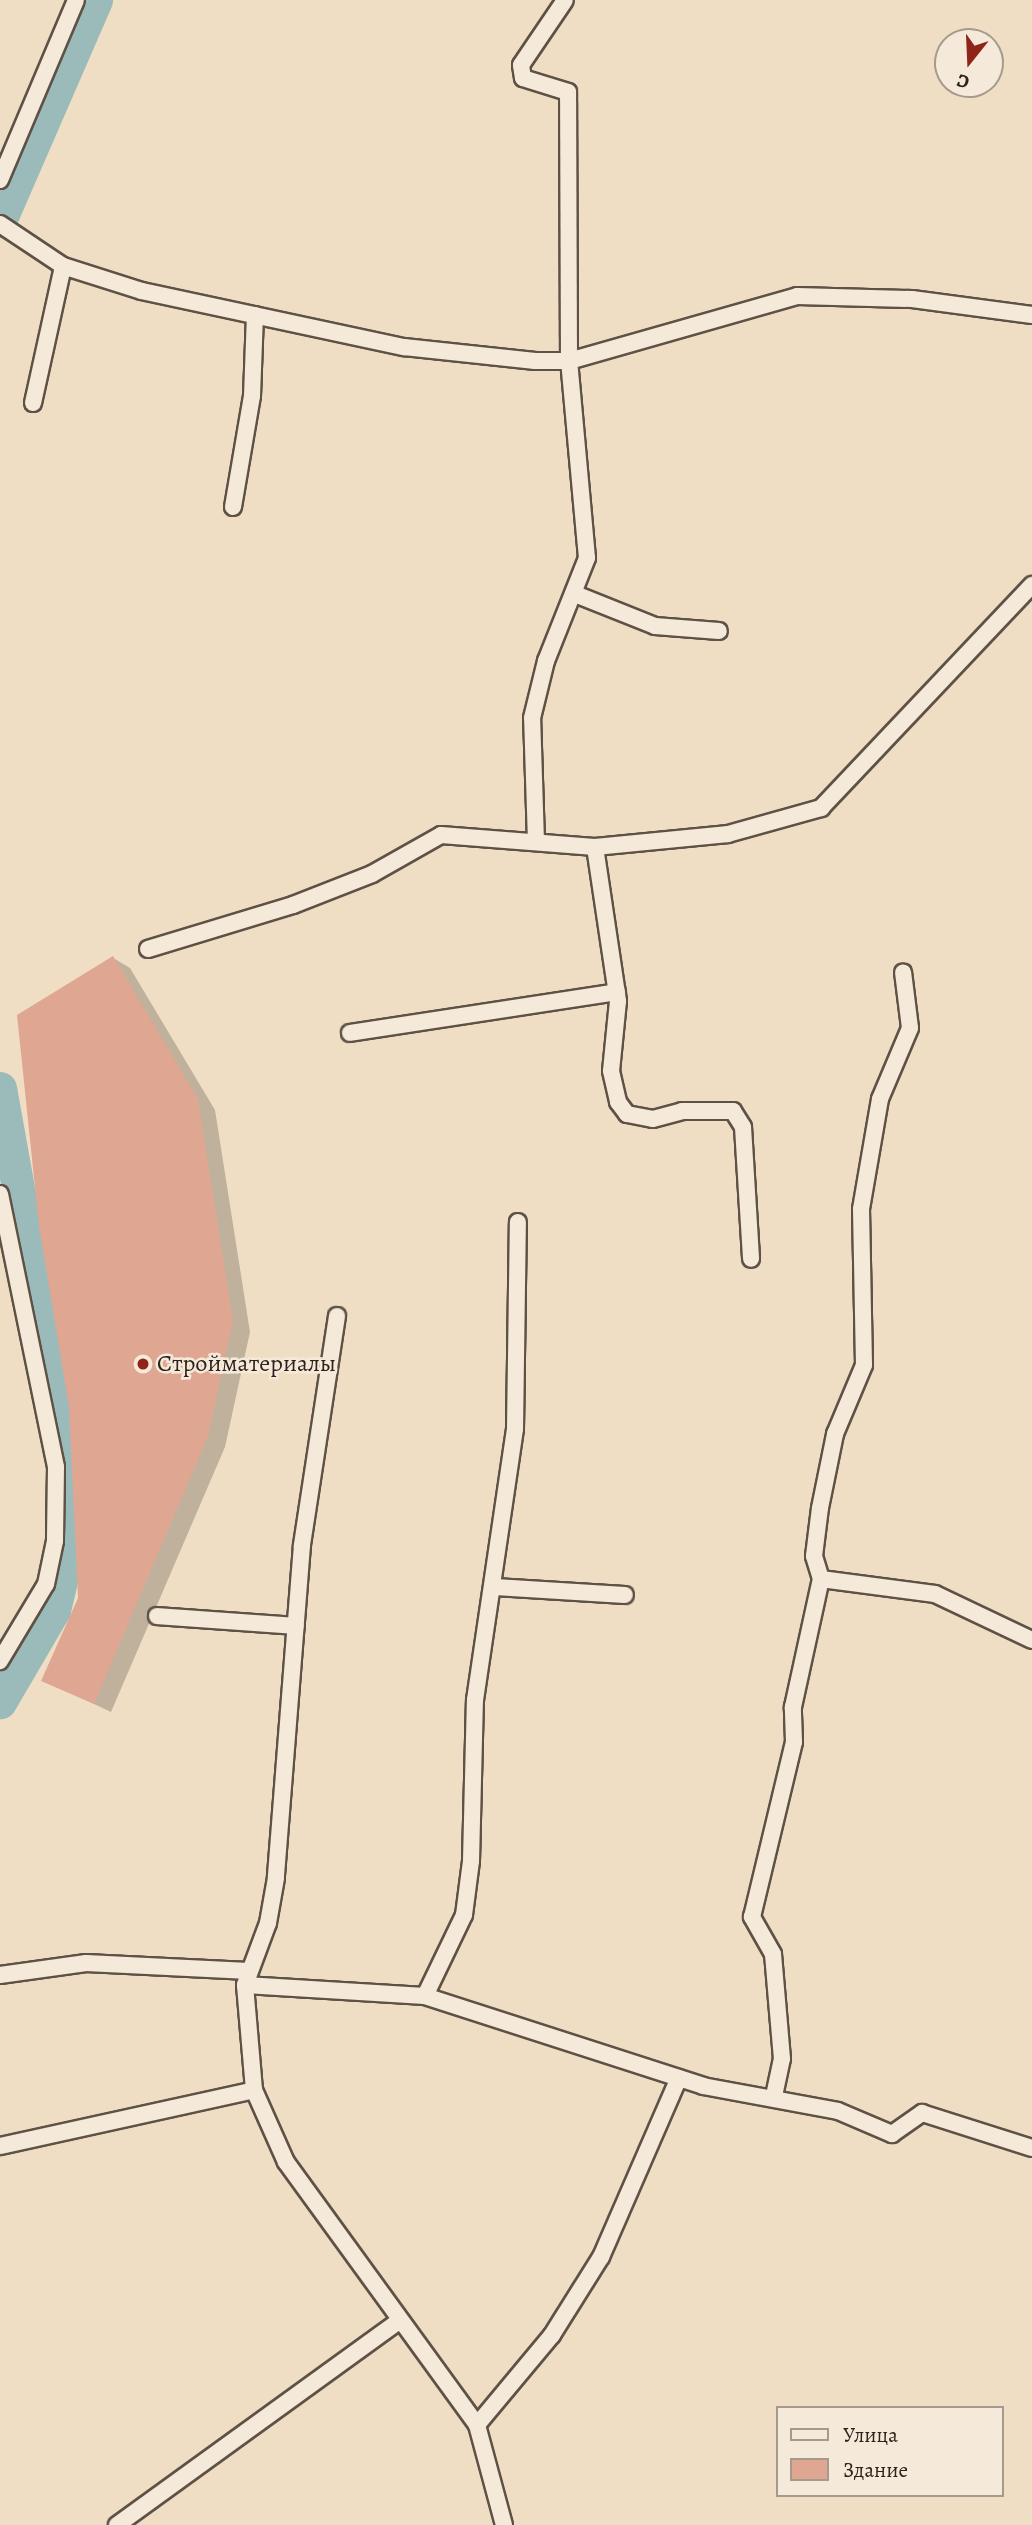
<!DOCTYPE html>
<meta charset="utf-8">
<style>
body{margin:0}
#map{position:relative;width:1032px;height:2525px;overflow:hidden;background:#f0dec4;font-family:Alegreya,serif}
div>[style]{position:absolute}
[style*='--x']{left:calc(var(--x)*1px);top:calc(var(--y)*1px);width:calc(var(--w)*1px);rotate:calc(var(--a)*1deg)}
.shadow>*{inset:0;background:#0003}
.river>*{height:33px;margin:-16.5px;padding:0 16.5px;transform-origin:16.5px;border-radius:16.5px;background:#9bbbba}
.building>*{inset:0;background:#dfa792}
.roads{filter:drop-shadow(2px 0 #5e5146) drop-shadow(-2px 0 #5e5146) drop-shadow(0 2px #5e5146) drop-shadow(0 -2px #5e5146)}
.minor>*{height:16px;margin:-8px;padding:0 8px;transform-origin:8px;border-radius:8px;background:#f5ead9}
.dots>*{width:19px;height:19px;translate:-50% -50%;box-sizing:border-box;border:4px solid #f5ead9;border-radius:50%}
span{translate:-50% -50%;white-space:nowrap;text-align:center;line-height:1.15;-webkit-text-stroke:5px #f5ead9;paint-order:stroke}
.poi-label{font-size:24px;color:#2e221c}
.left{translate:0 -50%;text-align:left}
.legend{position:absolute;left:776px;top:2406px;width:228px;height:91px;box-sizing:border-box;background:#f5ead9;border:2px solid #a59a8d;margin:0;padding:9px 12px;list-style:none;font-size:21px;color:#2e221c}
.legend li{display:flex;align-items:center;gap:14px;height:35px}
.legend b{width:35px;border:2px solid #a59a8d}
.north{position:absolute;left:934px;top:28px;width:70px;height:70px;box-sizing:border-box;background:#f5ead9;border:2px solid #a59a8d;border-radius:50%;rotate:198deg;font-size:19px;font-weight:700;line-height:28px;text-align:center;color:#2e221c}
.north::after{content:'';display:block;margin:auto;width:24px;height:32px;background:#8f2418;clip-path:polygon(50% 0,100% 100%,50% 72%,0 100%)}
</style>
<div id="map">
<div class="shadow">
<div style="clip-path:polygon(113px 958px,130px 968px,215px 1110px,250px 1332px,225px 1447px,111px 1712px,43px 1680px,80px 1598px,71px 1407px)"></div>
</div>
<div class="river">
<div style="--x:0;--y:221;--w:241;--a:-66.5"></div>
<div style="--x:0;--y:1088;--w:391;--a:79.8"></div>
<div style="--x:69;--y:1473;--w:70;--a:89.2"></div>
<div style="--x:70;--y:1543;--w:69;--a:103.4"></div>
<div style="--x:54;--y:1610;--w:107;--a:120.4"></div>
</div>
<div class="building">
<div style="clip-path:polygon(113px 956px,198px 1099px,233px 1321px,208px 1436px,94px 1704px,41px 1681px,78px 1598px,69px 1407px,39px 1226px,17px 1015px)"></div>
</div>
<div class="roads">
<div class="minor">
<div style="--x:0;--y:180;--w:195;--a:-67.1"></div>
<div style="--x:0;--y:224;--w:76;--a:33.7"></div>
<div style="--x:63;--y:266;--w:83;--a:17.6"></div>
<div style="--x:142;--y:291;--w:268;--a:12.1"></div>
<div style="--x:404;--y:347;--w:132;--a:6.1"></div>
<div style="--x:535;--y:361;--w:34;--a:0"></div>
<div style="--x:569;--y:361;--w:237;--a:-15.9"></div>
<div style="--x:797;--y:296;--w:115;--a:1.5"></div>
<div style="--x:912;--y:299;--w:121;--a:7.6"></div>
<div style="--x:33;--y:403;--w:140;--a:-77.6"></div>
<div style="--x:233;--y:507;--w:113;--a:-80.3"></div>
<div style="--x:252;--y:396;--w:81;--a:-87.9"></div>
<div style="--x:575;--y:594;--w:86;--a:21.8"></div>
<div style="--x:655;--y:626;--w:64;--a:4.5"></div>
<div style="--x:536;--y:842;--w:124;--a:-91.8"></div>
<div style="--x:532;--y:718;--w:59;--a:-76.2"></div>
<div style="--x:546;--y:661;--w:111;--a:-68.3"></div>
<div style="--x:587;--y:558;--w:198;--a:-95.2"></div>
<div style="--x:569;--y:361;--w:269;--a:-90.2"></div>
<div style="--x:568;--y:92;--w:47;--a:-162.7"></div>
<div style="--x:523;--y:78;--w:13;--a:-99"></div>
<div style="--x:521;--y:65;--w:78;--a:-55.9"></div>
<div style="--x:595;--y:847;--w:156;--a:81.5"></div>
<div style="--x:618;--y:1001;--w:70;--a:95.7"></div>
<div style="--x:611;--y:1071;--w:32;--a:77"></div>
<div style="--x:618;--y:1102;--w:15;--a:53"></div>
<div style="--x:627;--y:1114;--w:26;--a:11"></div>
<div style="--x:653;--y:1119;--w:30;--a:-15"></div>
<div style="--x:682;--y:1111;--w:51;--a:0"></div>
<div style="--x:733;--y:1111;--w:19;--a:58"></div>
<div style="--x:743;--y:1127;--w:132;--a:86.5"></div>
<div style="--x:148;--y:949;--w:152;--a:-16.9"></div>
<div style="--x:293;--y:905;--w:85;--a:-21.4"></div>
<div style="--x:372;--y:874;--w:79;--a:-29.5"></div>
<div style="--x:441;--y:835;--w:154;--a:4.5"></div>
<div style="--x:595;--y:847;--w:134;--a:-5.6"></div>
<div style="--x:728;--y:834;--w:97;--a:-15.6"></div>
<div style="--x:821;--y:808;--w:307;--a:-46.6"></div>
<div style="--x:350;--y:1033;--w:270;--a:-8.7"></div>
<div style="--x:0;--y:1194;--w:279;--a:78.4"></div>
<div style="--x:56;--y:1467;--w:74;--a:90.8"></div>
<div style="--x:55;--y:1541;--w:44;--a:101.8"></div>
<div style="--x:46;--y:1584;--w:90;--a:120.9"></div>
<div style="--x:337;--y:1316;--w:232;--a:98.7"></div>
<div style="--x:302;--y:1545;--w:334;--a:94.5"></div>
<div style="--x:276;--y:1878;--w:46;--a:100.1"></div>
<div style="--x:268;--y:1923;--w:66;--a:110.4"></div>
<div style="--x:245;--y:1985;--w:105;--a:85.1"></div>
<div style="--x:254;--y:2090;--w:79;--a:66"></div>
<div style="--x:286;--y:2162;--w:325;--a:54"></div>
<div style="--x:477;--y:2425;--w:104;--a:74.9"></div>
<div style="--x:821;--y:1579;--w:24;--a:-107"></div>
<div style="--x:814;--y:1556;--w:48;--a:-82.9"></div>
<div style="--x:820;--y:1508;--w:76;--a:-78.5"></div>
<div style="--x:835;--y:1434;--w:75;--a:-67.2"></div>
<div style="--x:864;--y:1365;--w:156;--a:-91.1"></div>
<div style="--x:861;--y:1209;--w:112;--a:-80.2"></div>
<div style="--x:880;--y:1099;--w:77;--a:-67.1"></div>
<div style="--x:910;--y:1028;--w:56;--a:-97.1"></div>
<div style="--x:495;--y:1587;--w:130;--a:3.5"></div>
<div style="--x:157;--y:1616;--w:139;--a:4.1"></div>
<div style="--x:0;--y:1975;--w:87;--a:-7.9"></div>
<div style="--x:86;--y:1963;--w:163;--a:2.8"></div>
<div style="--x:245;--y:1985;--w:180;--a:3.5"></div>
<div style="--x:425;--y:1996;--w:292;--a:17.9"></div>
<div style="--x:703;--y:2086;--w:137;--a:10.5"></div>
<div style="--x:838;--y:2111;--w:59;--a:23.1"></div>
<div style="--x:892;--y:2134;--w:37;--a:-35"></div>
<div style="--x:922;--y:2113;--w:115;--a:17.7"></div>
<div style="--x:425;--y:1996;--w:90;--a:-64.3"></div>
<div style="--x:464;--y:1915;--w:54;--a:-82.6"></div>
<div style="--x:471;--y:1861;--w:161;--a:-88.6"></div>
<div style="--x:475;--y:1700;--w:274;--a:-81.6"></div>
<div style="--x:515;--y:1429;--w:207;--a:-89.2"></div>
<div style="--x:774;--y:2096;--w:38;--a:-78"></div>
<div style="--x:782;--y:2059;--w:105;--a:-94.9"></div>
<div style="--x:773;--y:1954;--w:43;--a:-119.6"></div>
<div style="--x:752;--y:1917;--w:180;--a:-76.5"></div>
<div style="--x:794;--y:1742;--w:35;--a:-92"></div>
<div style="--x:793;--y:1707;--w:131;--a:-77.7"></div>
<div style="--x:821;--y:1579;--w:115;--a:7.5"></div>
<div style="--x:935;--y:1594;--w:107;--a:25.4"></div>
<div style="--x:0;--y:2146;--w:260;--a:-12.4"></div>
<div style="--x:477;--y:2425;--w:117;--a:-50.2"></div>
<div style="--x:552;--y:2335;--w:92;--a:-57.9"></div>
<div style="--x:601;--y:2257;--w:195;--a:-66.5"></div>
<div style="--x:117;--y:2525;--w:346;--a:-35.9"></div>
</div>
</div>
<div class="dots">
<div style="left:143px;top:1364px;background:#8f2418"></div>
</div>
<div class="poi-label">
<span class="left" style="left:157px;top:1364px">Стройматериалы</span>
</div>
<ul class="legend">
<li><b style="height:9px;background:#f5ead9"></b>Улица</li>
<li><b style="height:19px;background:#dfa792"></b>Здание</li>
</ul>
<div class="north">С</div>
</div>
